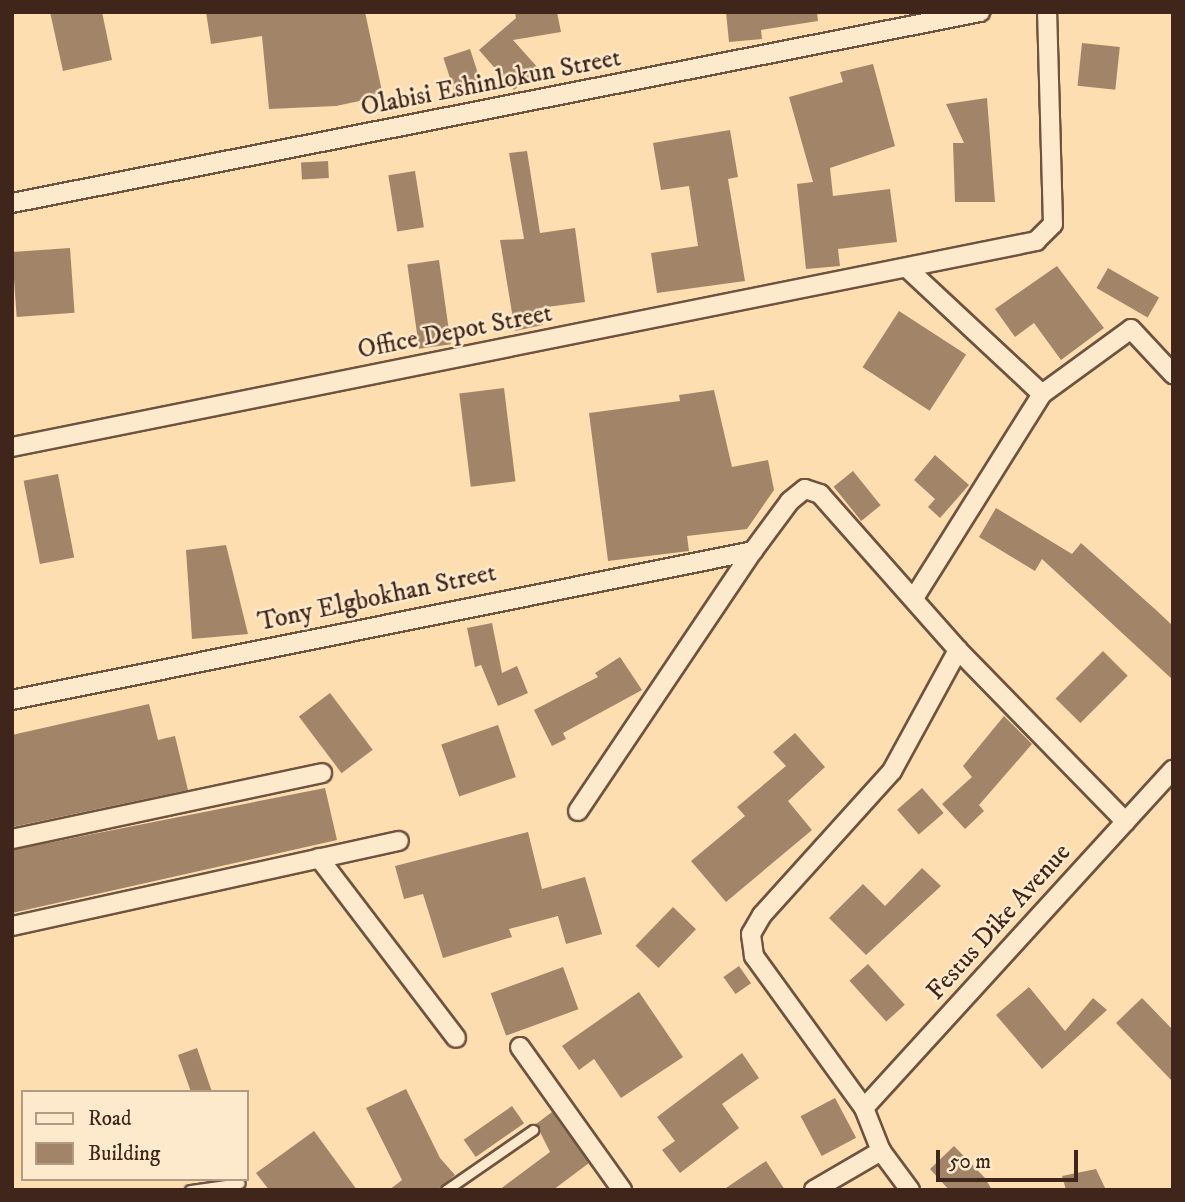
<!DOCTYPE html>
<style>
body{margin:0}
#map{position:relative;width:1185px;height:1202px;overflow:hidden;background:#fcdeb0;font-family:"IM FELL DW Pica",serif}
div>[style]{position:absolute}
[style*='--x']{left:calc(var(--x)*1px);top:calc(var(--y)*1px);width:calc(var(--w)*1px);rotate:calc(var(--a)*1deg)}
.building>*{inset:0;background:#a28568;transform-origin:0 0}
.roads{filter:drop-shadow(2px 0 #6f5340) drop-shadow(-2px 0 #6f5340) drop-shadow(0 2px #6f5340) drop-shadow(0 -2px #6f5340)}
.lane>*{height:9px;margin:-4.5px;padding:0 4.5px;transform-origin:4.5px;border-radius:4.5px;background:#fdeacc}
.street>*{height:18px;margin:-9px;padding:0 9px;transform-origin:9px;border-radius:9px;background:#fdeacc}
span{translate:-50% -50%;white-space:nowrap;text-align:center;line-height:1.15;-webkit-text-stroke:5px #fdeacc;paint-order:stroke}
.street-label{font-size:26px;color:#40251b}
.frame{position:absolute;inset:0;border:14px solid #40251b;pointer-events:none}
.legend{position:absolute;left:21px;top:1090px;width:228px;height:91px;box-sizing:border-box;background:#fdeacc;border:2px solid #b19b85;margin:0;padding:9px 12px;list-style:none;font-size:21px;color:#40251b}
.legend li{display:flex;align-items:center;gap:14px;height:35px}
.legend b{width:35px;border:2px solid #b19b85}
.scale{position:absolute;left:936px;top:1150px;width:142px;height:32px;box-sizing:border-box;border:4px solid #40251b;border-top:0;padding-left:9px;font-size:21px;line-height:24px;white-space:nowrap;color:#40251b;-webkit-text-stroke:5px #fdeacc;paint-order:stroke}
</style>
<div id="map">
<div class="building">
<div style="clip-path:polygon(50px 12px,102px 12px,112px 60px,63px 71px)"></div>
<div style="clip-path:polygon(206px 12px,365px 12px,383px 96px,336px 106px,269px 109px,262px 36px,211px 44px)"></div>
<div style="clip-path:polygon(515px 12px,557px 12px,561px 32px,513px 40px,539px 69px,514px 90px,479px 50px,516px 18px)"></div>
<div style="clip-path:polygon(726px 12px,817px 12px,818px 21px,761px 30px,762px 39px,729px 42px)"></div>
<div style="left:1082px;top:43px;width:38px;height:43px;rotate:6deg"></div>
<div style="left:470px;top:49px;width:42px;height:28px;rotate:72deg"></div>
<div style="clip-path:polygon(873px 64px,895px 146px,830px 168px,833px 196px,890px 189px,897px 242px,838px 249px,840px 266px,806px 269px,797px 184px,813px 182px,789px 97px,843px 82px,840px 72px)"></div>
<div style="clip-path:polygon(987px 98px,995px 202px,955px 202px,953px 143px,964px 143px,946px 104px)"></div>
<div style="clip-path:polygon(730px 130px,738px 177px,728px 179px,745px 281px,657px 293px,651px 253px,698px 246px,689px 186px,661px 190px,653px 143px)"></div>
<div style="clip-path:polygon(527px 151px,540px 233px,575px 228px,585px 302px,539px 308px,543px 325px,515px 331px,500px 240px,524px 239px,509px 153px)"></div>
<div style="left:328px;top:161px;width:17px;height:27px;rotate:87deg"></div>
<div style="left:415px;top:171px;width:57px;height:27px;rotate:81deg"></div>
<div style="left:70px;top:248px;width:65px;height:58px;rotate:86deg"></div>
<div style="left:439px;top:260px;width:85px;height:32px;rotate:82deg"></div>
<div style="clip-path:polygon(1057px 266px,1104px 328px,1061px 360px,1034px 323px,1015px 337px,995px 309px)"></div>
<div style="left:1108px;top:268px;width:59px;height:23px;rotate:30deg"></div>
<div style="left:899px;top:311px;width:80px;height:67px;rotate:33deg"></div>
<div style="left:504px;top:388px;width:94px;height:45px;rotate:83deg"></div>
<div style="clip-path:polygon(714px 390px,732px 467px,768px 460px,774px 490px,747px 529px,687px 536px,689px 551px,608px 561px,589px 413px,680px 401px,679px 395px)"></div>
<div style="clip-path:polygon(935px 455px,969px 485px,940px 518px,928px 507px,935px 499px,914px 480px)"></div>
<div style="left:853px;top:471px;width:44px;height:25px;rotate:51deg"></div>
<div style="left:58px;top:474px;width:85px;height:35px;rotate:79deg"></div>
<div style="clip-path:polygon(996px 508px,1072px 554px,1081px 543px,1156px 610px,1173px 626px,1173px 680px,1042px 559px,1035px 571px,979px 537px)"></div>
<div style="clip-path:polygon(226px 545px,248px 634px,192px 639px,186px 550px)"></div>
<div style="clip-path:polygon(492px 623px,502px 673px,517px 666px,528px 693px,498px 706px,481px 665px,475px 667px,467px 628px)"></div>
<div style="left:1103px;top:651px;width:35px;height:67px;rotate:45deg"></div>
<div style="clip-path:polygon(620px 657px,642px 690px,563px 733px,566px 739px,552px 746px,534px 710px,598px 677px,595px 673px)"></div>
<div style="left:330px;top:693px;width:71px;height:39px;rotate:53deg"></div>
<div style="clip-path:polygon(149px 704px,158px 740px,175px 736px,188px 790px,12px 827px,12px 735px)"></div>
<div style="clip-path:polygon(1004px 716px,1032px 744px,979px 805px,984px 811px,965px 829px,942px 804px,972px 777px,963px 766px)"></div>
<div style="left:498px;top:725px;width:55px;height:60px;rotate:71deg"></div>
<div style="clip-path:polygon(795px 733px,825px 767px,788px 801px,812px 830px,726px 902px,691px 861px,745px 816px,737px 807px,786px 766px,773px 752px)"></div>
<div style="clip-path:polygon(325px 788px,337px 840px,12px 913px,12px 850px)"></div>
<div style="left:922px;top:788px;width:33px;height:33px;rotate:49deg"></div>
<div style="clip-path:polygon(528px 832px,542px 889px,585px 877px,602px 934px,566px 944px,558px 916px,509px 929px,512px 937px,443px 958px,423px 894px,404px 899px,395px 866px)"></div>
<div style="clip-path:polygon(922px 868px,941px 886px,866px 955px,829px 918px,863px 884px,885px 906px)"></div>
<div style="left:673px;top:907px;width:32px;height:54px;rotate:44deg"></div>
<div style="left:868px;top:964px;width:55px;height:25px;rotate:48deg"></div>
<div style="left:739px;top:966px;width:21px;height:19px;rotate:55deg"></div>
<div style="left:563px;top:967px;width:45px;height:77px;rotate:70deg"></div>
<div style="clip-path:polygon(1029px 987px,1065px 1031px,1093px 998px,1107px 1010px,1042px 1069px,996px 1015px)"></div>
<div style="clip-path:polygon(639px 992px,683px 1057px,621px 1098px,594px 1059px,579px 1070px,562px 1046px)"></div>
<div style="clip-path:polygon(1142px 998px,1173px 1030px,1173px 1082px,1116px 1023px)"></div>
<div style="clip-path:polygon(197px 1048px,212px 1092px,191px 1092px,178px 1055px)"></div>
<div style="clip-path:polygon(742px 1053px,759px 1078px,722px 1104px,739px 1128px,680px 1173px,662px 1150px,675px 1141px,657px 1117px)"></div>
<div style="clip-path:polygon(406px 1089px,440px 1158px,455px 1175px,437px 1190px,389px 1190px,402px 1180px,366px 1108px)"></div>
<div style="left:835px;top:1098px;width:45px;height:39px;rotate:62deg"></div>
<div style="left:512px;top:1106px;width:21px;height:59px;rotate:55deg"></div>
<div style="clip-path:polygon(552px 1112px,589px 1163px,553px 1190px,499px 1190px,550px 1152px,536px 1124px)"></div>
<div style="clip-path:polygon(314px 1131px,357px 1190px,269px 1190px,256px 1173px)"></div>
<div style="clip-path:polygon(954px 1146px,985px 1178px,992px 1190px,949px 1190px,930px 1169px)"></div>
<div style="clip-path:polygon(766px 1161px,785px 1190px,723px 1190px)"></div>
<div style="clip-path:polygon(1096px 1169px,1106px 1190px,1066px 1190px,1062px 1176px)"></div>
</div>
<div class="roads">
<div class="lane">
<div style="--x:190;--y:1190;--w:50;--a:-8"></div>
<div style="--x:446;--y:1190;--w:106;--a:-34.6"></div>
</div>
<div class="street">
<div style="--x:12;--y:203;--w:987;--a:-11.16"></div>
<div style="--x:908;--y:269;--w:183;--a:43"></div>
<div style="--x:1042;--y:394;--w:110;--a:-36.1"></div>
<div style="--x:1131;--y:329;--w:62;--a:47"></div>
<div style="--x:12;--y:447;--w:1045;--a:-11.37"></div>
<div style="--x:1036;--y:241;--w:24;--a:-45"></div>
<div style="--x:1053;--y:224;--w:212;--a:-91.6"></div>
<div style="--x:914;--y:598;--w:241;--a:-57.9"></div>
<div style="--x:12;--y:700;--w:756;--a:-11.37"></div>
<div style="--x:578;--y:811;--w:313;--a:-56.1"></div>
<div style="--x:753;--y:551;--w:62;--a:-53.5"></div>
<div style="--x:790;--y:501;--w:19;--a:-39"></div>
<div style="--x:805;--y:489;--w:16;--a:18"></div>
<div style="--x:820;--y:494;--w:208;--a:48.5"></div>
<div style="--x:958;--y:650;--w:240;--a:45.7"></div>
<div style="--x:12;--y:839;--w:317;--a:-12"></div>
<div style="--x:319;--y:858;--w:226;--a:52.7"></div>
<div style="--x:12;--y:926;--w:396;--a:-12.4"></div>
<div style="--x:520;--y:1047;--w:176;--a:54.5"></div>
<div style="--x:864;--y:1108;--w:458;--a:-47.6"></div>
<div style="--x:814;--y:1190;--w:78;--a:-30.2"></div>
<div style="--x:910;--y:1190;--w:49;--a:-126.6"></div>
<div style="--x:881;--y:1151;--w:46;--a:-111.6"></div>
<div style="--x:864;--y:1108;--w:188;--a:-125.9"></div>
<div style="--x:754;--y:956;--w:22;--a:-98"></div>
<div style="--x:751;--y:934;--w:22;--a:-60"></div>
<div style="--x:762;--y:915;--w:194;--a:-47.9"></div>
<div style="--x:892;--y:771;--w:138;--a:-61.4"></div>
</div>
</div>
<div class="street-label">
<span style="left:491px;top:83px;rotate:-11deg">Olabisi Eshinlokun Street</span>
<span style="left:455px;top:332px;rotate:-11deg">Office Depot Street</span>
<span style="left:377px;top:598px;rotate:-12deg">Tony Elgbokhan Street</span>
<span style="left:999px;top:922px;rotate:-48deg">Festus Dike Avenue</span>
</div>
<div class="frame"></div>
<ul class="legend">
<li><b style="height:9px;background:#fdeacc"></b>Road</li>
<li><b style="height:19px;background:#a28568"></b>Building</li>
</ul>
<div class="scale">50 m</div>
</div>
